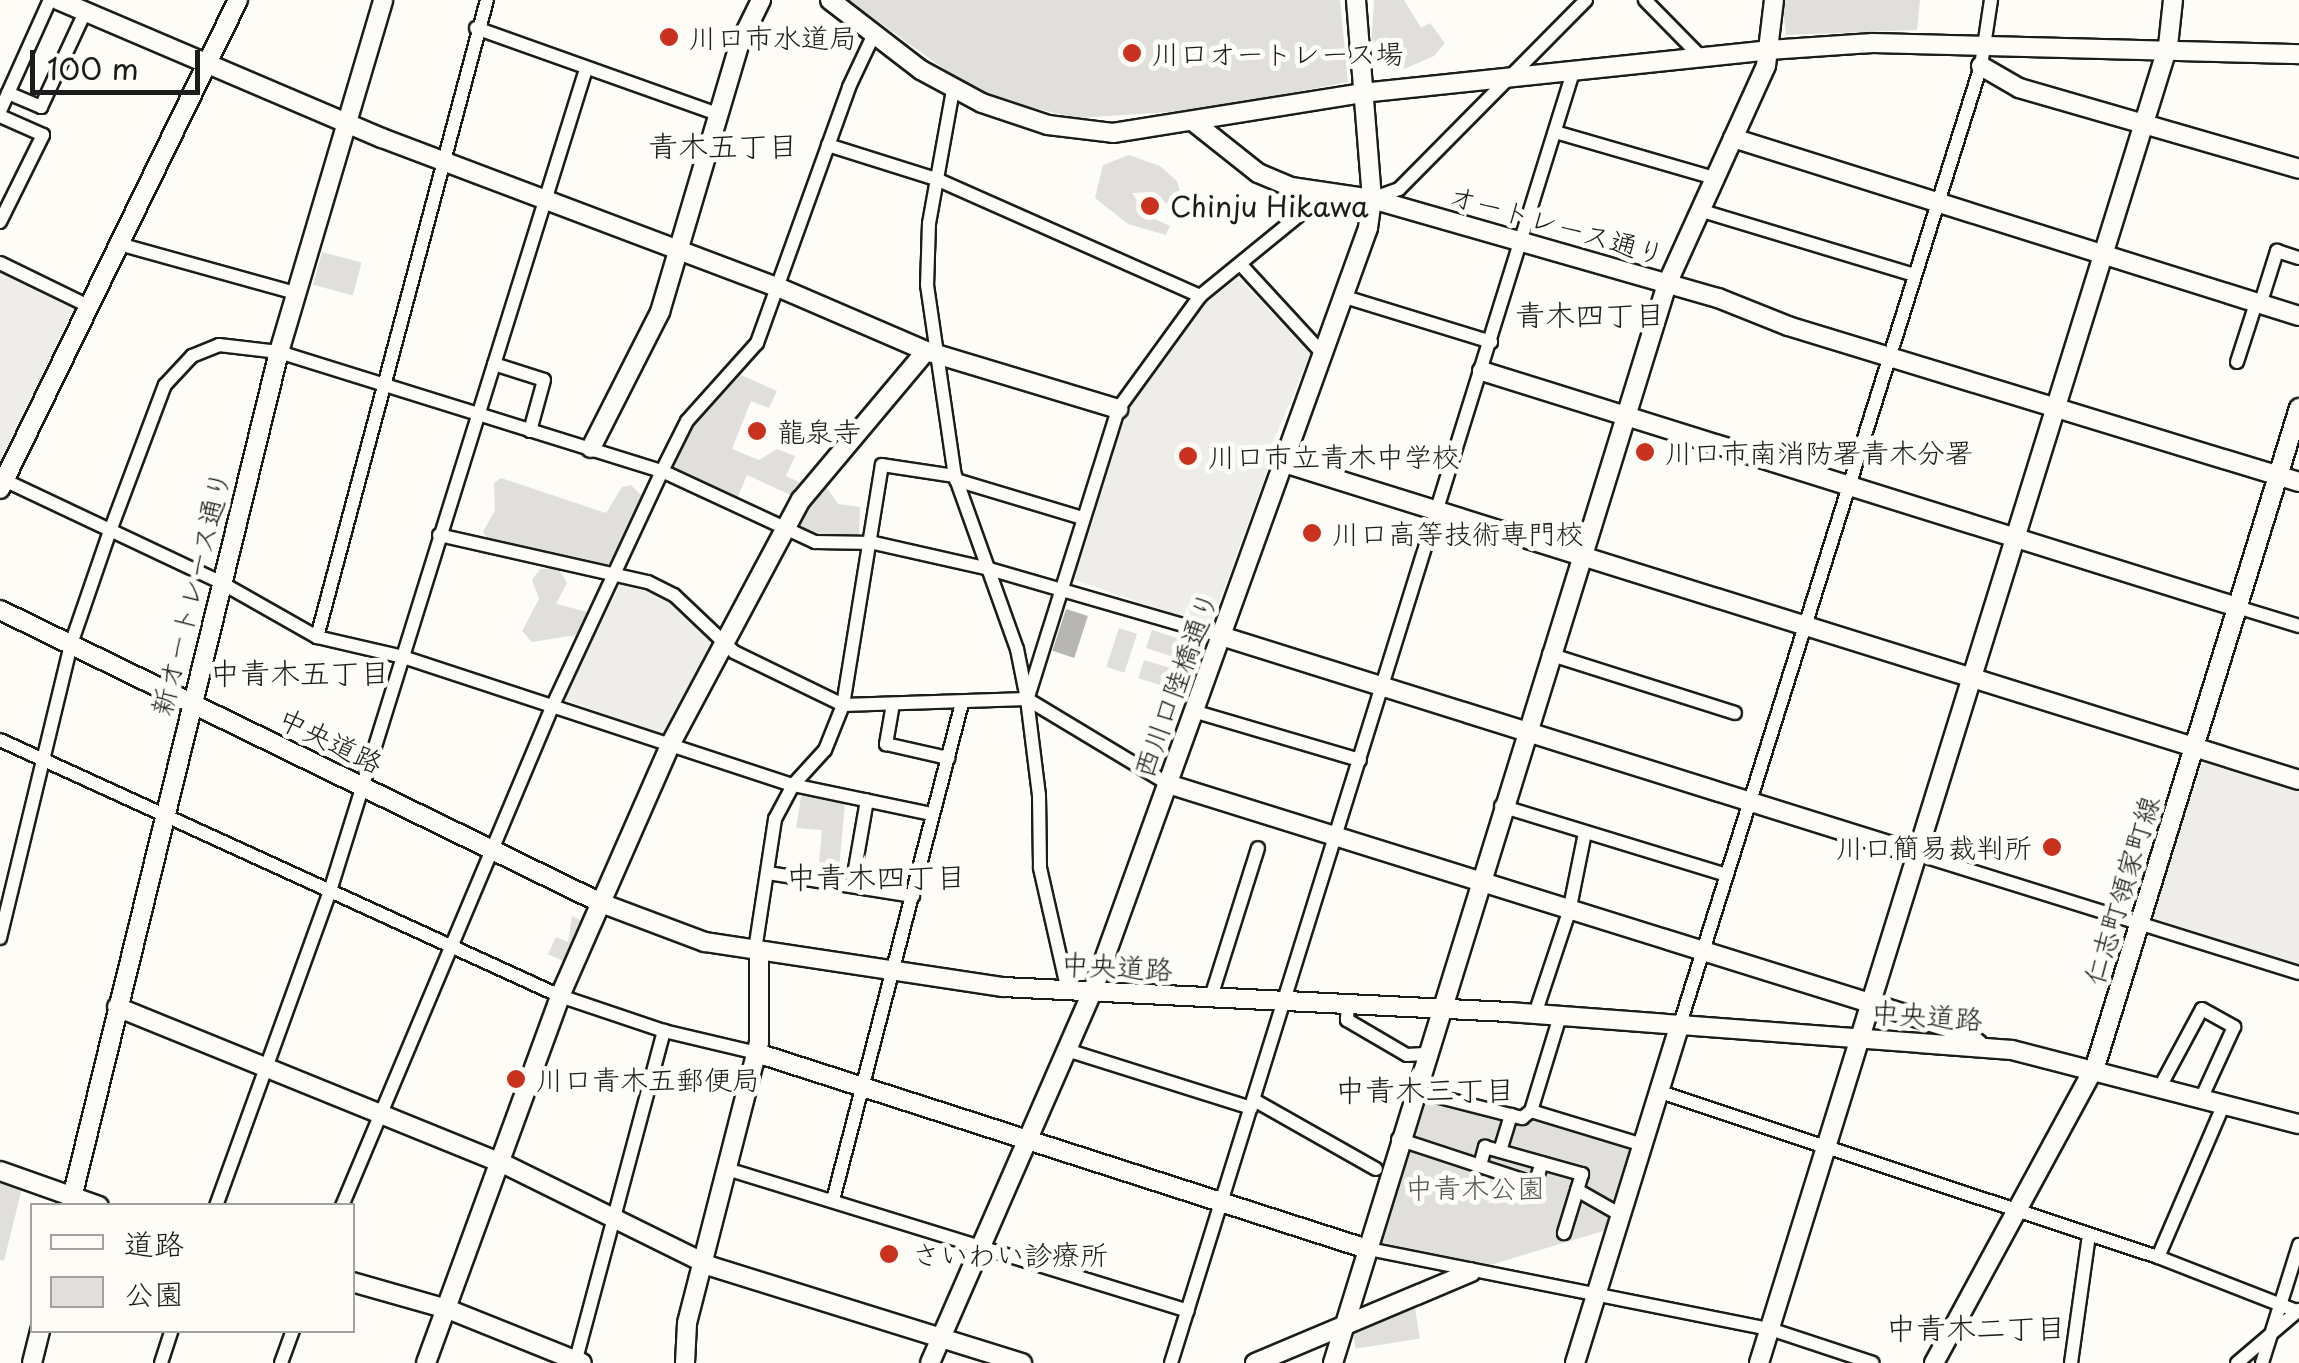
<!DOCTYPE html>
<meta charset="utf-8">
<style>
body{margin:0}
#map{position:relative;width:2299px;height:1363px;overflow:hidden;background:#fdfcf7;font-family:"Playpen Sans","Klee One",sans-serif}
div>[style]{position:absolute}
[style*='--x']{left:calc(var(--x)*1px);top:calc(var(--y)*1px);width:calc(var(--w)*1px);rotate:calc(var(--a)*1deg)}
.built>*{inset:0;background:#eeede9}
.green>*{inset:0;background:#e0dfdb;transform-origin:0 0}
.water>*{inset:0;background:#b7b6b2;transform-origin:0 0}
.roads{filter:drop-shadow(2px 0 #1c1c1c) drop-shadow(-2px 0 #1c1c1c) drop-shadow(0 2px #1c1c1c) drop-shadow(0 -2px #1c1c1c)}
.street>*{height:12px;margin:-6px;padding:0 6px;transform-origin:6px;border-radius:6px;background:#fdfcf7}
.secondary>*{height:18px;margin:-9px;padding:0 9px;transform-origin:9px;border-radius:9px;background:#fdfcf7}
.dots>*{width:28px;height:28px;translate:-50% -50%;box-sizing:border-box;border:5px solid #fdfcf7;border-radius:50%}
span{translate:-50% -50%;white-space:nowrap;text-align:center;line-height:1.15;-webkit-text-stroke:10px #fdfcf7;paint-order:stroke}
.poi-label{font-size:28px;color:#1c1c1c}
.left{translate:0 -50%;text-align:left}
.right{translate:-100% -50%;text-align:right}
.street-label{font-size:28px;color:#1c1c1c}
.park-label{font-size:28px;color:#575655}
.neighbourhood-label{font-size:30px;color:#1c1c1c}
.legend{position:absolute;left:30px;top:1203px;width:325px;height:130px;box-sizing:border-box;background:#fdfcf7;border:2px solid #a3a29f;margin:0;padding:12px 18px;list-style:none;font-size:30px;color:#1c1c1c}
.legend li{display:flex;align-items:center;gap:20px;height:50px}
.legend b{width:50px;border:2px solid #a3a29f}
.scale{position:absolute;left:30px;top:50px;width:170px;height:45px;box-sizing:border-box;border:5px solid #1c1c1c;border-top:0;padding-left:12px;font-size:30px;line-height:35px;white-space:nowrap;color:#1c1c1c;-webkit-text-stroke:8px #fdfcf7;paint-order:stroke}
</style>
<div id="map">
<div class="built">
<div style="clip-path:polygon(0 269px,76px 305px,0 462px)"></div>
<div style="clip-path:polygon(1237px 278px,1311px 352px,1264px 464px,1268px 469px,1210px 627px,1070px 578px,1121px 414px,1189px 317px)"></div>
<div style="clip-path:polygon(622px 581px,673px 602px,712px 640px,664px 735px,562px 699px)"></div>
<div style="clip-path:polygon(2203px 759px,2299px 789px,2299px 967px,2151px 917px)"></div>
</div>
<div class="green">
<div style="clip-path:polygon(848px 0,1340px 0,1348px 82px,1202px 110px,1076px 118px,1004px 101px,961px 81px)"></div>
<div style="clip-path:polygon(1374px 0,1404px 0,1421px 28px,1430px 23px,1445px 43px,1434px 56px,1404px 69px,1386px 37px,1371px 44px)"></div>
<div style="clip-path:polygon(1782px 0,1920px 0,1917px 30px,1786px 35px)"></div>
<div style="clip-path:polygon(1129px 155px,1160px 166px,1177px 181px,1182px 197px,1168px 205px,1154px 192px,1132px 193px,1148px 216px,1170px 226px,1166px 235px,1128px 224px,1095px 198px,1103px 165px)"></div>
<div style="left:322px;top:252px;width:41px;height:34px;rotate:15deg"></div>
<div style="clip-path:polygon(741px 375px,777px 391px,769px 408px,751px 401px,732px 449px,759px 460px,777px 449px,795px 456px,786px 476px,803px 484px,795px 497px,747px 475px,736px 501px,672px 470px,694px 421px)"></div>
<div style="clip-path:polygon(501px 478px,606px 513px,622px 487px,631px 485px,643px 497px,611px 563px,603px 566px,488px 540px,483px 532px,495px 510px,494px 483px)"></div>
<div style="clip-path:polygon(823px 482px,838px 504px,860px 507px,859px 538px,811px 537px,795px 529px)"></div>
<div style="clip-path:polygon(558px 568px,567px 583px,556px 604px,588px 612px,576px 635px,532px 642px,522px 631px,539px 599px,532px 580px,540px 569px)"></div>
<div style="left:1119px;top:628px;width:19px;height:41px;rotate:18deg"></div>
<div style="left:1152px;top:630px;width:40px;height:19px;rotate:18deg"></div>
<div style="left:1144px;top:660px;width:41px;height:19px;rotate:17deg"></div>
<div style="clip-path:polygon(802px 791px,845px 802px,838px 881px,828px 880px,830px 864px,819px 862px,822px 830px,796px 828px)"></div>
<div style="clip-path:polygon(572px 916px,586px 923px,567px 963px,548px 954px,556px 937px,568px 942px)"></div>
<div style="clip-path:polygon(1423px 1096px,1523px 1124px,1534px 1117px,1632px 1146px,1636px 1151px,1610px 1229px,1487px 1266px,1374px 1241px)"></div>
<div style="clip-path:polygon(0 1180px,22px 1188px,4px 1261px,0 1260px)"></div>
<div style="left:1415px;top:1308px;width:31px;height:65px;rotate:81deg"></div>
</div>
<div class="water">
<div style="left:1066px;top:609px;width:23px;height:44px;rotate:18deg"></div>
</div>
<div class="roads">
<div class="street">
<div style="--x:1645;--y:0;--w:77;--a:45.5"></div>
<div style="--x:476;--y:28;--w:256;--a:19.6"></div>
<div style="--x:953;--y:90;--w:135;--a:100.2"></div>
<div style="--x:929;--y:223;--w:62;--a:91.8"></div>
<div style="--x:927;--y:285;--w:193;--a:81.7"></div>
<div style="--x:955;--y:476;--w:184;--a:70.3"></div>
<div style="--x:1017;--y:649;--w:51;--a:78.7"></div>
<div style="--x:1027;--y:699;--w:97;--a:82.9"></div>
<div style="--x:1039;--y:795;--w:73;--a:89.2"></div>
<div style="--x:1040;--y:868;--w:126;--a:77.2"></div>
<div style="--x:8;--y:93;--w:36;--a:23"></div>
<div style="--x:41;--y:107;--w:105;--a:-65.1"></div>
<div style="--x:0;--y:111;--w:122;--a:-65.8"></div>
<div style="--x:0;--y:116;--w:47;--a:23.8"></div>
<div style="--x:43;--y:135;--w:97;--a:116.3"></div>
<div style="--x:1555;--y:132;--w:166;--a:16.1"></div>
<div style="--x:828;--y:145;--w:113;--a:17.5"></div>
<div style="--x:936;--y:179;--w:289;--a:23.9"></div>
<div style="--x:1374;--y:198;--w:27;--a:-20"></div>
<div style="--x:1399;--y:189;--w:266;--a:-45.3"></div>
<div style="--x:1699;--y:210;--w:225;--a:16.8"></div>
<div style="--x:119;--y:244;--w:184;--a:15.5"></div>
<div style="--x:0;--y:263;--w:98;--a:26"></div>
<div style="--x:1243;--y:267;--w:120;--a:47.4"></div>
<div style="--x:1345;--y:297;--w:153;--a:17.1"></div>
<div style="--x:2260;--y:305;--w:57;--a:-72.5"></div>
<div style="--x:2277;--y:251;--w:23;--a:18"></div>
<div style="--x:2237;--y:362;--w:62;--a:-72.1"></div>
<div style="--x:494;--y:364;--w:52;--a:17.7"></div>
<div style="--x:544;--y:380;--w:53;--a:105.4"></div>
<div style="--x:0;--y:478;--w:243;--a:25.3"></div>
<div style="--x:220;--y:582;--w:112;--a:29.6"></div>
<div style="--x:317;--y:637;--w:88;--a:13.1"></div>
<div style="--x:403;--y:657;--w:410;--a:18.2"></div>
<div style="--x:793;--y:785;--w:142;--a:11.8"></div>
<div style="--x:956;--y:480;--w:133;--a:16.7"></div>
<div style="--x:439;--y:535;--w:214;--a:12.7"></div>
<div style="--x:648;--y:582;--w:29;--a:27"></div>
<div style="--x:674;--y:595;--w:83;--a:43.5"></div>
<div style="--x:734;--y:652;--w:121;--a:25.9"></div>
<div style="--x:843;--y:705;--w:184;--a:-1.9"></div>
<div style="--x:1027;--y:699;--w:165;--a:31.1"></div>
<div style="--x:2237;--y:607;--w:65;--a:17"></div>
<div style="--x:317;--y:637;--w:659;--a:-75.06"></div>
<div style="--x:1549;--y:654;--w:195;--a:17.6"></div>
<div style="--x:1028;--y:697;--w:302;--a:-72.6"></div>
<div style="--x:1118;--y:409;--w:140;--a:-54"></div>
<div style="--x:1200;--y:296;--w:160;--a:-39.2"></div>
<div style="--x:893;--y:704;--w:41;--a:99.9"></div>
<div style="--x:886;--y:744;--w:64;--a:12.7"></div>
<div style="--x:1193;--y:711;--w:174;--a:16.4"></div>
<div style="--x:0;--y:740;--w:616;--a:24.57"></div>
<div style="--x:560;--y:996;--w:110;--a:18.6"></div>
<div style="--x:664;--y:1031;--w:96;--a:13.3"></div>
<div style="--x:1501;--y:806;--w:236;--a:17"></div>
<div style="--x:1917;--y:854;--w:400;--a:17.3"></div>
<div style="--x:768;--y:873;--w:147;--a:9"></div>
<div style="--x:852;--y:886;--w:87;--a:-80.1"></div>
<div style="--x:0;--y:938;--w:302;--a:-76.4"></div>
<div style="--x:71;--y:644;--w:120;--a:-71"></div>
<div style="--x:110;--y:531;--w:156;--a:-69.4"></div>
<div style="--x:165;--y:385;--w:40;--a:-47"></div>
<div style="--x:192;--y:356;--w:29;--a:-22"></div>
<div style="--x:219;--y:345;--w:60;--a:6.7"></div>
<div style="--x:279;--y:352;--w:401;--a:17.3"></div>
<div style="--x:662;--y:471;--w:169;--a:24.9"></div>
<div style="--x:815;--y:542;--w:59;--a:1"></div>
<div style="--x:874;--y:543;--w:118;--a:12.7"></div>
<div style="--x:989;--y:569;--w:241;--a:16.1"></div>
<div style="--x:755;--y:950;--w:133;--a:-81.3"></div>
<div style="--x:775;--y:819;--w:38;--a:-62"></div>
<div style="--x:793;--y:785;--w:47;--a:-47.6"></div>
<div style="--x:825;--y:750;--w:48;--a:-68.2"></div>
<div style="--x:843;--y:705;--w:243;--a:-80.8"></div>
<div style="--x:882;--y:465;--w:74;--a:8.6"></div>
<div style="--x:1211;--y:997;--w:156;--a:-72.5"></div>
<div style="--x:1348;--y:1004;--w:16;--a:94"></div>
<div style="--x:1347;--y:1020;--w:69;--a:30.3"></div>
<div style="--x:1407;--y:1055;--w:17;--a:-3"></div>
<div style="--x:1535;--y:1014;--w:108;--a:-71.6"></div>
<div style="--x:1569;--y:912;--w:81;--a:-78.6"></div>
<div style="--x:1680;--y:1024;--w:1004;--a:-72.56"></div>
<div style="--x:1981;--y:66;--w:67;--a:-81.4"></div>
<div style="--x:1067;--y:1050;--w:193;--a:17.5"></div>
<div style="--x:2161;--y:1085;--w:86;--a:-61.7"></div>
<div style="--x:2202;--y:1009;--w:37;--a:29"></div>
<div style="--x:2234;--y:1027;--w:77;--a:114.6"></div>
<div style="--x:1412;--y:1090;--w:114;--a:14.3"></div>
<div style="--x:1522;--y:1118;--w:11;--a:-38"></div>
<div style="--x:1531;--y:1111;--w:117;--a:16.9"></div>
<div style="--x:1660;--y:1092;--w:525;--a:18.33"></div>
<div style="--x:2158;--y:1257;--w:151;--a:21.3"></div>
<div style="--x:1254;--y:1100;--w:140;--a:29.5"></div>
<div style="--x:1531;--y:1111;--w:99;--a:-73"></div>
<div style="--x:1398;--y:1139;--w:144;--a:18.2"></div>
<div style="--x:1535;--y:1184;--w:22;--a:-72"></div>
<div style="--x:1500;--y:1151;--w:38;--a:-73"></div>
<div style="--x:1481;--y:1162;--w:16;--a:-75"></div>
<div style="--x:1485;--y:1147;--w:101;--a:15.6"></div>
<div style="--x:1582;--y:1174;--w:62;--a:107"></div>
<div style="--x:727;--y:1169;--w:482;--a:17.1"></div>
<div style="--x:1577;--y:1190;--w:51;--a:29.6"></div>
<div style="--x:833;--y:1200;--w:513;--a:-75.45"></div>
<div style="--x:216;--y:1206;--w:335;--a:-70.1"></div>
<div style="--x:330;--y:891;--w:861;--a:-72.7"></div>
<div style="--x:342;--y:1206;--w:544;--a:-67.16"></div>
<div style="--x:553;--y:705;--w:258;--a:-65"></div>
<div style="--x:662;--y:471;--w:56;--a:-63.4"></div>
<div style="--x:687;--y:421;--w:105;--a:-48.1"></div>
<div style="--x:757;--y:343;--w:272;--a:-70.2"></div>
<div style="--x:849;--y:87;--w:59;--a:-64.7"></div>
<div style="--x:1364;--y:1248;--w:414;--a:11.3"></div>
<div style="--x:1770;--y:1329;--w:108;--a:18.3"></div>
<div style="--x:2158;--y:1257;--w:167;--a:-66.7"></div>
<div style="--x:161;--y:1363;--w:35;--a:-72"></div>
<div style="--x:281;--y:1363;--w:35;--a:-70"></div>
<div style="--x:575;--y:1363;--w:344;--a:-75"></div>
<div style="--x:1171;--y:1363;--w:1355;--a:-72.7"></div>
<div style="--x:2071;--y:1363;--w:129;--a:-82"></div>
<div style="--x:2237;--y:1363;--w:82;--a:-40.5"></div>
<div style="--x:2262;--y:1363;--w:124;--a:-72.6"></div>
</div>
<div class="secondary">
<div style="--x:58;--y:0;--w:352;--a:23.1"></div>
<div style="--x:382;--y:138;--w:425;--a:20.7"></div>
<div style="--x:780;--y:288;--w:159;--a:23.3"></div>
<div style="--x:926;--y:351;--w:201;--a:16.8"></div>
<div style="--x:830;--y:0;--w:115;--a:37.6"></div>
<div style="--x:921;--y:70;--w:69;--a:28.4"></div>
<div style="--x:982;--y:103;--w:70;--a:18.4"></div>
<div style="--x:1048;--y:125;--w:65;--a:7"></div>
<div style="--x:1113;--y:133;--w:252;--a:-9.1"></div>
<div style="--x:1362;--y:93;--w:409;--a:-6"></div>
<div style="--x:1769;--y:50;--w:104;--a:-3.9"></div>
<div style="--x:1873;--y:43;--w:426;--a:1.5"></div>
<div style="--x:1981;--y:66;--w:44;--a:30.1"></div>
<div style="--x:2019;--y:88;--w:291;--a:16.1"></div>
<div style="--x:1195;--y:123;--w:80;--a:38.4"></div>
<div style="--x:1258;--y:173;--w:36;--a:23"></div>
<div style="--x:1291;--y:187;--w:82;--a:8.4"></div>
<div style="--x:1372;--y:199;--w:360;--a:16"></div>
<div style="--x:1718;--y:298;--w:75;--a:21.8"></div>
<div style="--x:1788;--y:326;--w:534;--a:16.98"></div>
<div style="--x:1733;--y:138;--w:593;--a:17.46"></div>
<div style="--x:1482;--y:371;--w:791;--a:17.36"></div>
<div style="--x:591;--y:448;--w:153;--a:-63.1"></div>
<div style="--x:660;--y:312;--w:278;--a:-73.5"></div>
<div style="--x:739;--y:45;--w:50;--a:-63.9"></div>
<div style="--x:1284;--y:463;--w:1063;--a:17.34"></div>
<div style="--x:0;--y:489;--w:544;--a:-64.05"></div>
<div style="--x:0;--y:610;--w:669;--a:25.99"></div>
<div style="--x:601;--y:903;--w:111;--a:20.6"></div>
<div style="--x:705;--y:942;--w:301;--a:8.6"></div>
<div style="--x:1003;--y:987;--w:507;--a:2.83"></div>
<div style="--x:1509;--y:1012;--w:504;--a:4.32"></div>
<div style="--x:2012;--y:1050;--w:296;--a:14.5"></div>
<div style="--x:1221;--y:636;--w:729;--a:17.39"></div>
<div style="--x:1168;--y:784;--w:819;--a:17.33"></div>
<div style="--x:1950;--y:1028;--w:31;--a:29"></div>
<div style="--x:117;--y:1007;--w:415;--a:22.1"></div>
<div style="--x:502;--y:1163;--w:232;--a:26.3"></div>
<div style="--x:710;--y:1266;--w:327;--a:17.3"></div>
<div style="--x:757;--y:1053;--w:638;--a:17.81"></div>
<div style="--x:0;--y:1171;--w:105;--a:19.5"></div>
<div style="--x:70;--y:1206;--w:879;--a:-76.25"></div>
<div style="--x:279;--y:352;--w:367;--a:-73.5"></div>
<div style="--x:352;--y:1282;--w:102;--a:15.9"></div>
<div style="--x:450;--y:1310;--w:142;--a:21.9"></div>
<div style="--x:32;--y:1363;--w:34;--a:-76"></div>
<div style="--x:426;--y:1363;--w:391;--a:-69.9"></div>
<div style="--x:560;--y:996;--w:276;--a:-66.3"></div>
<div style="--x:671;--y:743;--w:276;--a:-61.9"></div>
<div style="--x:801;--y:500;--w:194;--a:-50"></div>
<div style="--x:685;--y:1363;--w:40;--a:-87.1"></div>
<div style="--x:687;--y:1323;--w:290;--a:-75.6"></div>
<div style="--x:759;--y:1042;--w:91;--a:-90"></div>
<div style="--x:930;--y:1363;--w:404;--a:-66.4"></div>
<div style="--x:1092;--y:993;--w:813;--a:-70.16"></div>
<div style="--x:1368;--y:228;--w:29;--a:-82"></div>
<div style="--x:1372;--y:199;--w:200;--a:-94.6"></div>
<div style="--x:1255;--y:1363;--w:234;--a:-22.8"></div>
<div style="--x:1333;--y:1363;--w:1130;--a:-72.8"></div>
<div style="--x:1667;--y:284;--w:239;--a:-65.6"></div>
<div style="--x:1766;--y:66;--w:66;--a:-83.1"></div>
<div style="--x:1575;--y:1363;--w:355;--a:-72.8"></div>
<div style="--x:1759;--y:1363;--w:1379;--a:-72.75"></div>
<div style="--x:2168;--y:46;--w:46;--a:-83.8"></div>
<div style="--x:1934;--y:1363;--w:337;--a:-61.5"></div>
<div style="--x:2095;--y:1067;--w:690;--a:-72.8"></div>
</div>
</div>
<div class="dots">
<div style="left:669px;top:37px;background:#c8321e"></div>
<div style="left:1132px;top:53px;background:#c8321e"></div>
<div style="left:1150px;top:206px;background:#c8321e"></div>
<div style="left:757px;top:431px;background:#c8321e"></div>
<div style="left:1645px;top:452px;background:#c8321e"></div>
<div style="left:1188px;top:456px;background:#c8321e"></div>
<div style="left:1312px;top:533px;background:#c8321e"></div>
<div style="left:2052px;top:847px;background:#c8321e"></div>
<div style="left:516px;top:1079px;background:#c8321e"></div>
<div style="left:889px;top:1254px;background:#c8321e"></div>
</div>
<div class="poi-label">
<span class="left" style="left:689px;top:37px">川口市水道局</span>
<span class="left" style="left:1152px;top:53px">川口オートレース場</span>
<span class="left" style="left:1170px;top:206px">Chinju Hikawa</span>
<span class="left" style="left:777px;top:431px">龍泉寺</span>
<span class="left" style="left:1665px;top:452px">川口市南消防署青木分署</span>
<span class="left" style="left:1208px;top:456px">川口市立青木中学校</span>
<span class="left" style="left:1332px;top:533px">川口高等技術専門校</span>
<span class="right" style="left:2032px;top:847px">川口簡易裁判所</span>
<span class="left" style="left:536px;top:1079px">川口青木五郵便局</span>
<span class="left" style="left:912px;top:1254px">さいわい診療所</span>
</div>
<div class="street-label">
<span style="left:1557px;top:224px;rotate:16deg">オートレース通り</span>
<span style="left:190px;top:593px;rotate:-76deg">新オートレース通り</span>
<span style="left:1175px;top:684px;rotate:-70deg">西川口陸橋通り</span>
<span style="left:331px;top:740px;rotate:26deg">中央道路</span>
<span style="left:2121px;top:890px;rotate:-73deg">仁志町領家町線</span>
<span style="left:1117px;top:966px;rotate:3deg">中央道路</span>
<span style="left:1927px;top:1015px;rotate:4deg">中央道路</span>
</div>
<div class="park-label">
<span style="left:1475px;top:1187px">中青木公園</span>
</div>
<div class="neighbourhood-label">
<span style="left:723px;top:145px">青木五丁目</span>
<span style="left:1590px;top:314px">青木四丁目</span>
<span style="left:300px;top:672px">中青木五丁目</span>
<span style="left:876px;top:876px">中青木四丁目</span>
<span style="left:1425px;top:1089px">中青木三丁目</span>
<span style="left:1976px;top:1327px">中青木二丁目</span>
</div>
<ul class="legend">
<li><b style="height:12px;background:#fdfcf7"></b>道路</li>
<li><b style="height:28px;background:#e0dfdb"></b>公園</li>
</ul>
<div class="scale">100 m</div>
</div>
